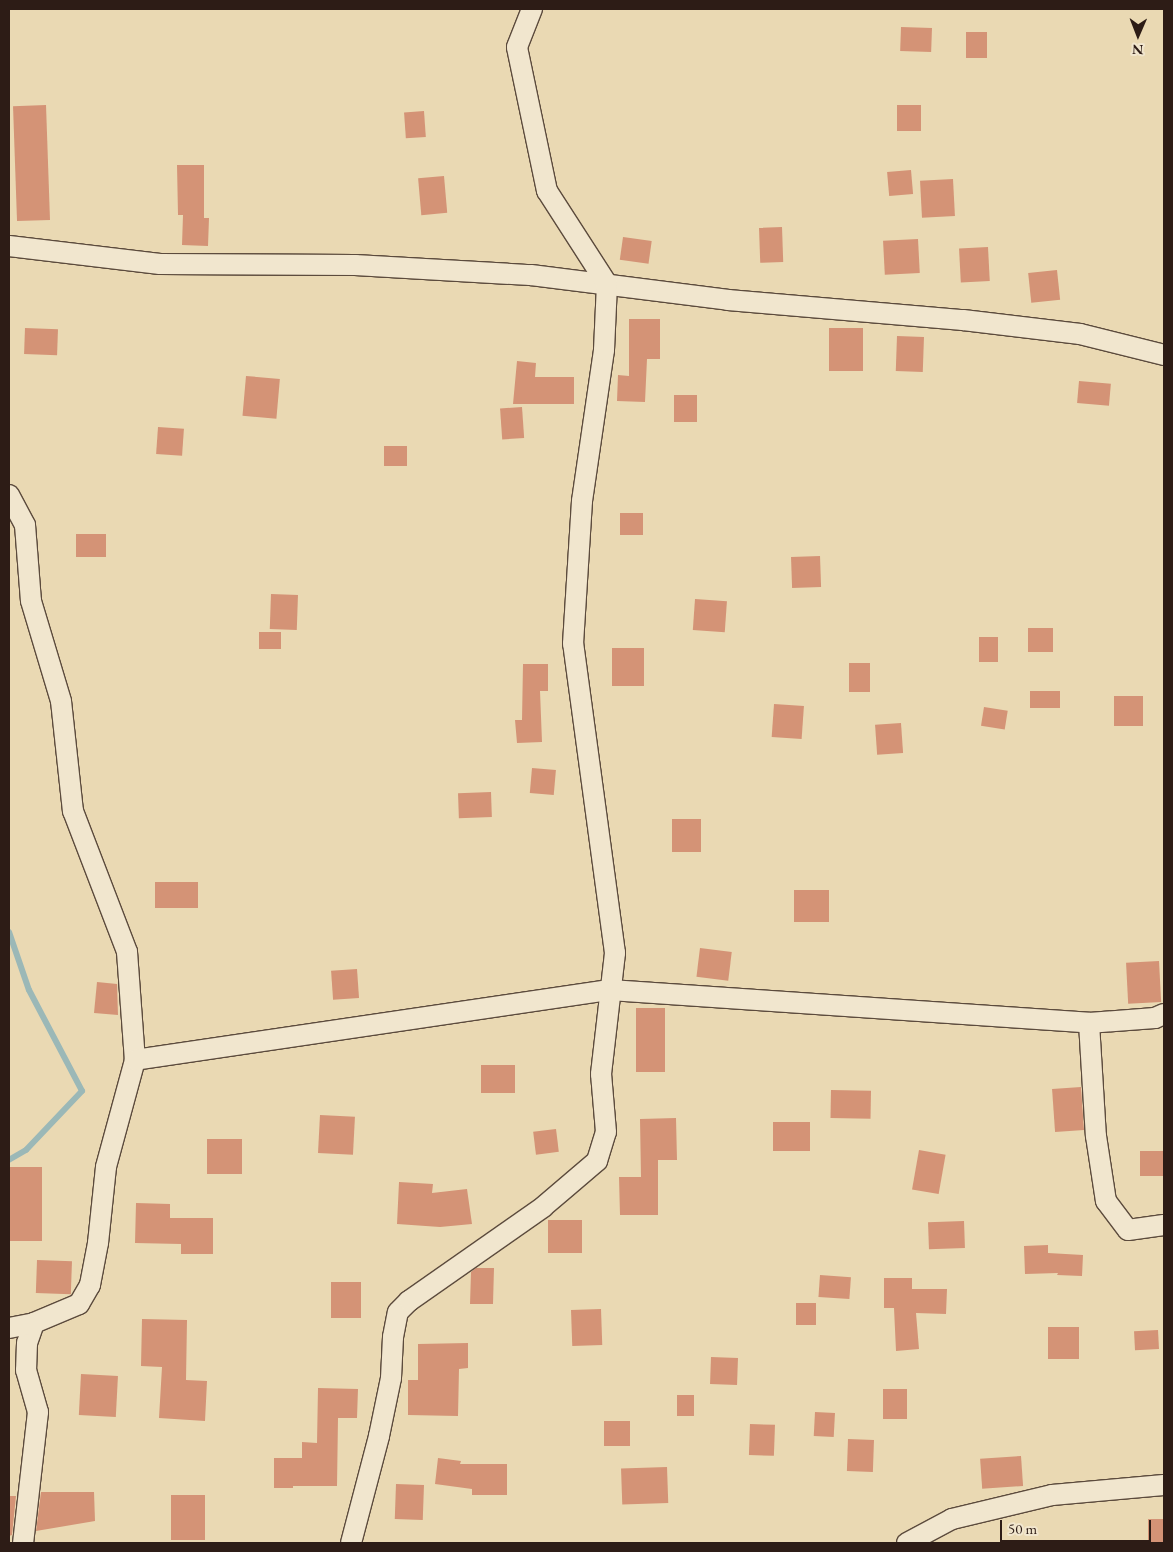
<!DOCTYPE html>
<style>
body{margin:0}
#map{position:relative;width:1173px;height:1552px;overflow:hidden;background:#ead9b3;font-family:"EB Garamond",serif}
div>[style]{position:absolute}
[style*='--x']{left:calc(var(--x)*1px);top:calc(var(--y)*1px);width:calc(var(--w)*1px);rotate:calc(var(--a)*1deg)}
.stream>*{height:6px;margin:-3px;padding:0 3px;transform-origin:3px;border-radius:3px;background:#9bb8b7}
.building>*{inset:0;background:#d49376;transform-origin:0 0}
.roads{filter:drop-shadow(1px 0 #5c4b3d) drop-shadow(-1px 0 #5c4b3d) drop-shadow(0 1px #5c4b3d) drop-shadow(0 -1px #5c4b3d)}
.minor>*{height:20px;margin:-10px;padding:0 10px;transform-origin:10px;border-radius:10px;background:#f1e6ce}
span{translate:-50% -50%;white-space:nowrap;text-align:center;line-height:1.15;-webkit-text-stroke:5px #f1e6ce;paint-order:stroke}
.frame{position:absolute;inset:0;border:10px solid #2d1c16;pointer-events:none}
.north{position:absolute;left:1113px;top:10px;width:50px;height:50px;-webkit-text-stroke:4px #f1e6ce;paint-order:stroke;rotate:181deg;font-size:14px;font-weight:700;line-height:20px;text-align:center;color:#2d1c16}
.north::after{content:'';display:block;margin:auto;width:18px;height:22px;background:#2d1c16;clip-path:polygon(50% 0,100% 100%,50% 72%,0 100%)}
.scale{position:absolute;left:1000px;top:1520px;width:151px;height:22px;box-sizing:border-box;border:2px solid #2d1c16;border-top:0;padding-left:6px;font-size:15px;line-height:18px;white-space:nowrap;color:#2d1c16;-webkit-text-stroke:4px #f1e6ce;paint-order:stroke}
</style>
<div id="map">
<div class="stream">
<div style="--x:9;--y:932;--w:61;--a:71"></div>
<div style="--x:29;--y:990;--w:114;--a:62.3"></div>
<div style="--x:82;--y:1091;--w:81;--a:133.5"></div>
<div style="--x:26;--y:1150;--w:20;--a:150"></div>
</div>
<div class="building">
<div style="left:901px;top:27px;width:31px;height:24px;rotate:2deg"></div>
<div style="left:966px;top:32px;width:21px;height:26px"></div>
<div style="left:46px;top:105px;width:115px;height:33px;rotate:88deg"></div>
<div style="left:897px;top:105px;width:24px;height:26px"></div>
<div style="left:424px;top:111px;width:26px;height:20px;rotate:86deg"></div>
<div style="clip-path:polygon(177px 165px,204px 165px,204px 218px,209px 218px,208px 246px,182px 245px,183px 215px,178px 215px)"></div>
<div style="left:911px;top:170px;width:24px;height:24px;rotate:85deg"></div>
<div style="left:444px;top:176px;width:37px;height:26px;rotate:85deg"></div>
<div style="left:953px;top:179px;width:37px;height:33px;rotate:87deg"></div>
<div style="left:782px;top:227px;width:35px;height:23px;rotate:88deg"></div>
<div style="left:623px;top:237px;width:29px;height:23px;rotate:8deg"></div>
<div style="left:918px;top:239px;width:34px;height:35px;rotate:87deg"></div>
<div style="left:988px;top:247px;width:34px;height:29px;rotate:87deg"></div>
<div style="left:1057px;top:270px;width:30px;height:29px;rotate:84deg"></div>
<div style="clip-path:polygon(629px 319px,660px 319px,660px 359px,647px 359px,645px 402px,617px 401px,618px 375px,629px 376px)"></div>
<div style="left:25px;top:328px;width:33px;height:26px;rotate:2deg"></div>
<div style="left:829px;top:328px;width:34px;height:43px"></div>
<div style="left:897px;top:336px;width:27px;height:35px;rotate:2deg"></div>
<div style="clip-path:polygon(517px 361px,536px 363px,535px 377px,574px 377px,574px 404px,513px 404px)"></div>
<div style="left:246px;top:376px;width:34px;height:40px;rotate:5deg"></div>
<div style="left:1079px;top:381px;width:32px;height:22px;rotate:5deg"></div>
<div style="left:697px;top:395px;width:27px;height:23px;rotate:90deg"></div>
<div style="left:522px;top:407px;width:31px;height:22px;rotate:86deg"></div>
<div style="left:158px;top:427px;width:26px;height:27px;rotate:4deg"></div>
<div style="left:384px;top:446px;width:23px;height:20px"></div>
<div style="left:620px;top:513px;width:23px;height:22px"></div>
<div style="left:76px;top:534px;width:30px;height:23px"></div>
<div style="left:820px;top:556px;width:31px;height:29px;rotate:88deg"></div>
<div style="left:271px;top:594px;width:27px;height:35px;rotate:2deg"></div>
<div style="left:695px;top:599px;width:32px;height:31px;rotate:4deg"></div>
<div style="left:1028px;top:628px;width:25px;height:24px"></div>
<div style="left:259px;top:632px;width:22px;height:17px"></div>
<div style="left:998px;top:637px;width:25px;height:19px;rotate:90deg"></div>
<div style="left:612px;top:648px;width:32px;height:38px"></div>
<div style="left:849px;top:663px;width:21px;height:29px"></div>
<div style="clip-path:polygon(523px 664px,548px 664px,548px 691px,540px 691px,542px 742px,517px 743px,515px 720px,522px 720px)"></div>
<div style="left:1030px;top:691px;width:30px;height:17px"></div>
<div style="left:1114px;top:696px;width:29px;height:30px"></div>
<div style="left:774px;top:704px;width:30px;height:33px;rotate:4deg"></div>
<div style="left:984px;top:707px;width:24px;height:19px;rotate:9deg"></div>
<div style="left:901px;top:723px;width:30px;height:26px;rotate:86deg"></div>
<div style="left:532px;top:768px;width:24px;height:25px;rotate:5deg"></div>
<div style="left:491px;top:792px;width:25px;height:33px;rotate:88deg"></div>
<div style="left:672px;top:819px;width:29px;height:33px"></div>
<div style="left:155px;top:882px;width:43px;height:26px"></div>
<div style="left:794px;top:890px;width:35px;height:32px"></div>
<div style="left:700px;top:948px;width:32px;height:29px;rotate:7deg"></div>
<div style="left:1159px;top:961px;width:41px;height:33px;rotate:87deg"></div>
<div style="left:357px;top:969px;width:29px;height:26px;rotate:86deg"></div>
<div style="clip-path:polygon(97px 982px,117px 984px,118px 1015px,94px 1013px)"></div>
<div style="left:636px;top:1008px;width:29px;height:64px"></div>
<div style="left:481px;top:1065px;width:34px;height:28px"></div>
<div style="left:1081px;top:1087px;width:43px;height:29px;rotate:86deg"></div>
<div style="left:831px;top:1090px;width:40px;height:28px;rotate:1deg"></div>
<div style="left:320px;top:1115px;width:35px;height:38px;rotate:3deg"></div>
<div style="clip-path:polygon(676px 1118px,677px 1160px,658px 1160px,658px 1215px,620px 1215px,619px 1177px,641px 1177px,640px 1119px)"></div>
<div style="left:773px;top:1122px;width:37px;height:29px"></div>
<div style="left:556px;top:1129px;width:23px;height:23px;rotate:83deg"></div>
<div style="left:207px;top:1139px;width:35px;height:35px"></div>
<div style="left:919px;top:1150px;width:27px;height:40px;rotate:10deg"></div>
<div style="left:1140px;top:1151px;width:24px;height:25px"></div>
<div style="left:9px;top:1167px;width:33px;height:74px"></div>
<div style="clip-path:polygon(399px 1182px,433px 1184px,432px 1193px,467px 1189px,472px 1224px,440px 1227px,397px 1224px)"></div>
<div style="clip-path:polygon(136px 1203px,170px 1204px,170px 1218px,213px 1218px,213px 1254px,181px 1254px,181px 1244px,135px 1243px)"></div>
<div style="left:548px;top:1220px;width:34px;height:33px"></div>
<div style="left:964px;top:1221px;width:27px;height:36px;rotate:88deg"></div>
<div style="clip-path:polygon(1048px 1245px,1048px 1253px,1083px 1255px,1082px 1276px,1057px 1275px,1058px 1273px,1025px 1274px,1024px 1246px)"></div>
<div style="left:37px;top:1260px;width:35px;height:33px;rotate:2deg"></div>
<div style="clip-path:polygon(476px 1268px,494px 1268px,493px 1304px,470px 1304px,471px 1272px)"></div>
<div style="left:820px;top:1275px;width:31px;height:22px;rotate:4deg"></div>
<div style="clip-path:polygon(884px 1278px,912px 1278px,912px 1289px,947px 1289px,946px 1314px,916px 1313px,919px 1349px,896px 1351px,894px 1308px,884px 1308px)"></div>
<div style="left:331px;top:1282px;width:30px;height:36px"></div>
<div style="left:796px;top:1303px;width:20px;height:22px"></div>
<div style="left:601px;top:1309px;width:36px;height:30px;rotate:88deg"></div>
<div style="clip-path:polygon(142px 1319px,187px 1320px,186px 1380px,207px 1381px,205px 1421px,159px 1418px,162px 1367px,141px 1366px)"></div>
<div style="left:1048px;top:1327px;width:31px;height:32px"></div>
<div style="left:1158px;top:1330px;width:19px;height:24px;rotate:87deg"></div>
<div style="clip-path:polygon(468px 1343px,468px 1368px,459px 1369px,458px 1416px,408px 1415px,408px 1380px,418px 1380px,418px 1344px)"></div>
<div style="left:711px;top:1357px;width:27px;height:27px;rotate:2deg"></div>
<div style="left:81px;top:1374px;width:37px;height:41px;rotate:3deg"></div>
<div style="clip-path:polygon(318px 1388px,358px 1389px,357px 1418px,338px 1418px,337px 1486px,293px 1486px,293px 1488px,274px 1488px,274px 1458px,302px 1458px,302px 1442px,317px 1443px)"></div>
<div style="left:883px;top:1389px;width:24px;height:30px"></div>
<div style="left:677px;top:1395px;width:17px;height:21px"></div>
<div style="left:815px;top:1412px;width:20px;height:24px;rotate:3deg"></div>
<div style="left:630px;top:1421px;width:25px;height:26px;rotate:90deg"></div>
<div style="left:750px;top:1424px;width:25px;height:31px;rotate:2deg"></div>
<div style="left:848px;top:1439px;width:26px;height:32px;rotate:2deg"></div>
<div style="left:1021px;top:1456px;width:30px;height:41px;rotate:86deg"></div>
<div style="clip-path:polygon(438px 1458px,461px 1461px,460px 1464px,507px 1464px,507px 1495px,472px 1495px,472px 1489px,435px 1484px)"></div>
<div style="left:667px;top:1467px;width:36px;height:46px;rotate:88deg"></div>
<div style="left:396px;top:1484px;width:28px;height:35px;rotate:2deg"></div>
<div style="clip-path:polygon(41px 1492px,94px 1492px,95px 1521px,36px 1531px)"></div>
<div style="left:171px;top:1495px;width:34px;height:45px"></div>
<div style="clip-path:polygon(9px 1496px,16px 1496px,12px 1535px,9px 1536px)"></div>
<div style="left:1148px;top:1519px;width:16px;height:24px"></div>
</div>
<div class="roads">
<div class="minor">
<div style="--x:9;--y:246;--w:152;--a:6.8"></div>
<div style="--x:160;--y:264;--w:195;--a:0.3"></div>
<div style="--x:355;--y:265;--w:176;--a:3.3"></div>
<div style="--x:531;--y:275;--w:199;--a:7.2"></div>
<div style="--x:728;--y:300;--w:236;--a:4.9"></div>
<div style="--x:963;--y:320;--w:118;--a:6.8"></div>
<div style="--x:1080;--y:334;--w:87;--a:14"></div>
<div style="--x:9;--y:495;--w:34;--a:62"></div>
<div style="--x:25;--y:525;--w:76;--a:85.5"></div>
<div style="--x:31;--y:601;--w:104;--a:73.3"></div>
<div style="--x:61;--y:701;--w:111;--a:83.8"></div>
<div style="--x:73;--y:811;--w:151;--a:69"></div>
<div style="--x:127;--y:952;--w:108;--a:85.8"></div>
<div style="--x:135;--y:1060;--w:111;--a:105.2"></div>
<div style="--x:106;--y:1167;--w:76;--a:96"></div>
<div style="--x:98;--y:1243;--w:43;--a:100.8"></div>
<div style="--x:90;--y:1285;--w:22;--a:120"></div>
<div style="--x:79;--y:1304;--w:49;--a:157.1"></div>
<div style="--x:34;--y:1323;--w:21;--a:109"></div>
<div style="--x:27;--y:1343;--w:27;--a:92"></div>
<div style="--x:26;--y:1370;--w:44;--a:74.1"></div>
<div style="--x:38;--y:1412;--w:132;--a:96.5"></div>
<div style="--x:1089;--y:1023;--w:113;--a:86.5"></div>
<div style="--x:1096;--y:1136;--w:66;--a:81.3"></div>
<div style="--x:1106;--y:1201;--w:36;--a:53"></div>
<div style="--x:1128;--y:1230;--w:36;--a:-8"></div>
<div style="--x:135;--y:1060;--w:480;--a:-8.4"></div>
<div style="--x:610;--y:990;--w:480;--a:3.9"></div>
<div style="--x:1089;--y:1023;--w:66;--a:-4.3"></div>
<div style="--x:1155;--y:1018;--w:10;--a:-24"></div>
<div style="--x:9;--y:1328;--w:25;--a:-11"></div>
<div style="--x:351;--y:1543;--w:111;--a:-75.3"></div>
<div style="--x:379;--y:1436;--w:59;--a:-78.3"></div>
<div style="--x:391;--y:1378;--w:41;--a:-87.2"></div>
<div style="--x:393;--y:1337;--w:25;--a:-79"></div>
<div style="--x:398;--y:1312;--w:16;--a:-45"></div>
<div style="--x:409;--y:1301;--w:164;--a:-35"></div>
<div style="--x:543;--y:1207;--w:71;--a:-40.4"></div>
<div style="--x:597;--y:1161;--w:30;--a:-73"></div>
<div style="--x:606;--y:1132;--w:58;--a:-94.9"></div>
<div style="--x:601;--y:1074;--w:122;--a:-83.4"></div>
<div style="--x:615;--y:953;--w:312;--a:-97.7"></div>
<div style="--x:573;--y:644;--w:143;--a:-86.4"></div>
<div style="--x:582;--y:501;--w:153;--a:-81.7"></div>
<div style="--x:604;--y:350;--w:66;--a:-87.4"></div>
<div style="--x:607;--y:284;--w:111;--a:-122.8"></div>
<div style="--x:547;--y:191;--w:147;--a:-101.8"></div>
<div style="--x:517;--y:47;--w:41;--a:-68.5"></div>
<div style="--x:907;--y:1543;--w:51;--a:-28.1"></div>
<div style="--x:952;--y:1519;--w:103;--a:-13.5"></div>
<div style="--x:1052;--y:1495;--w:112;--a:-5.1"></div>
</div>
</div>
<div class="frame"></div>
<div class="north">N</div>
<div class="scale">50 m</div>
</div>
